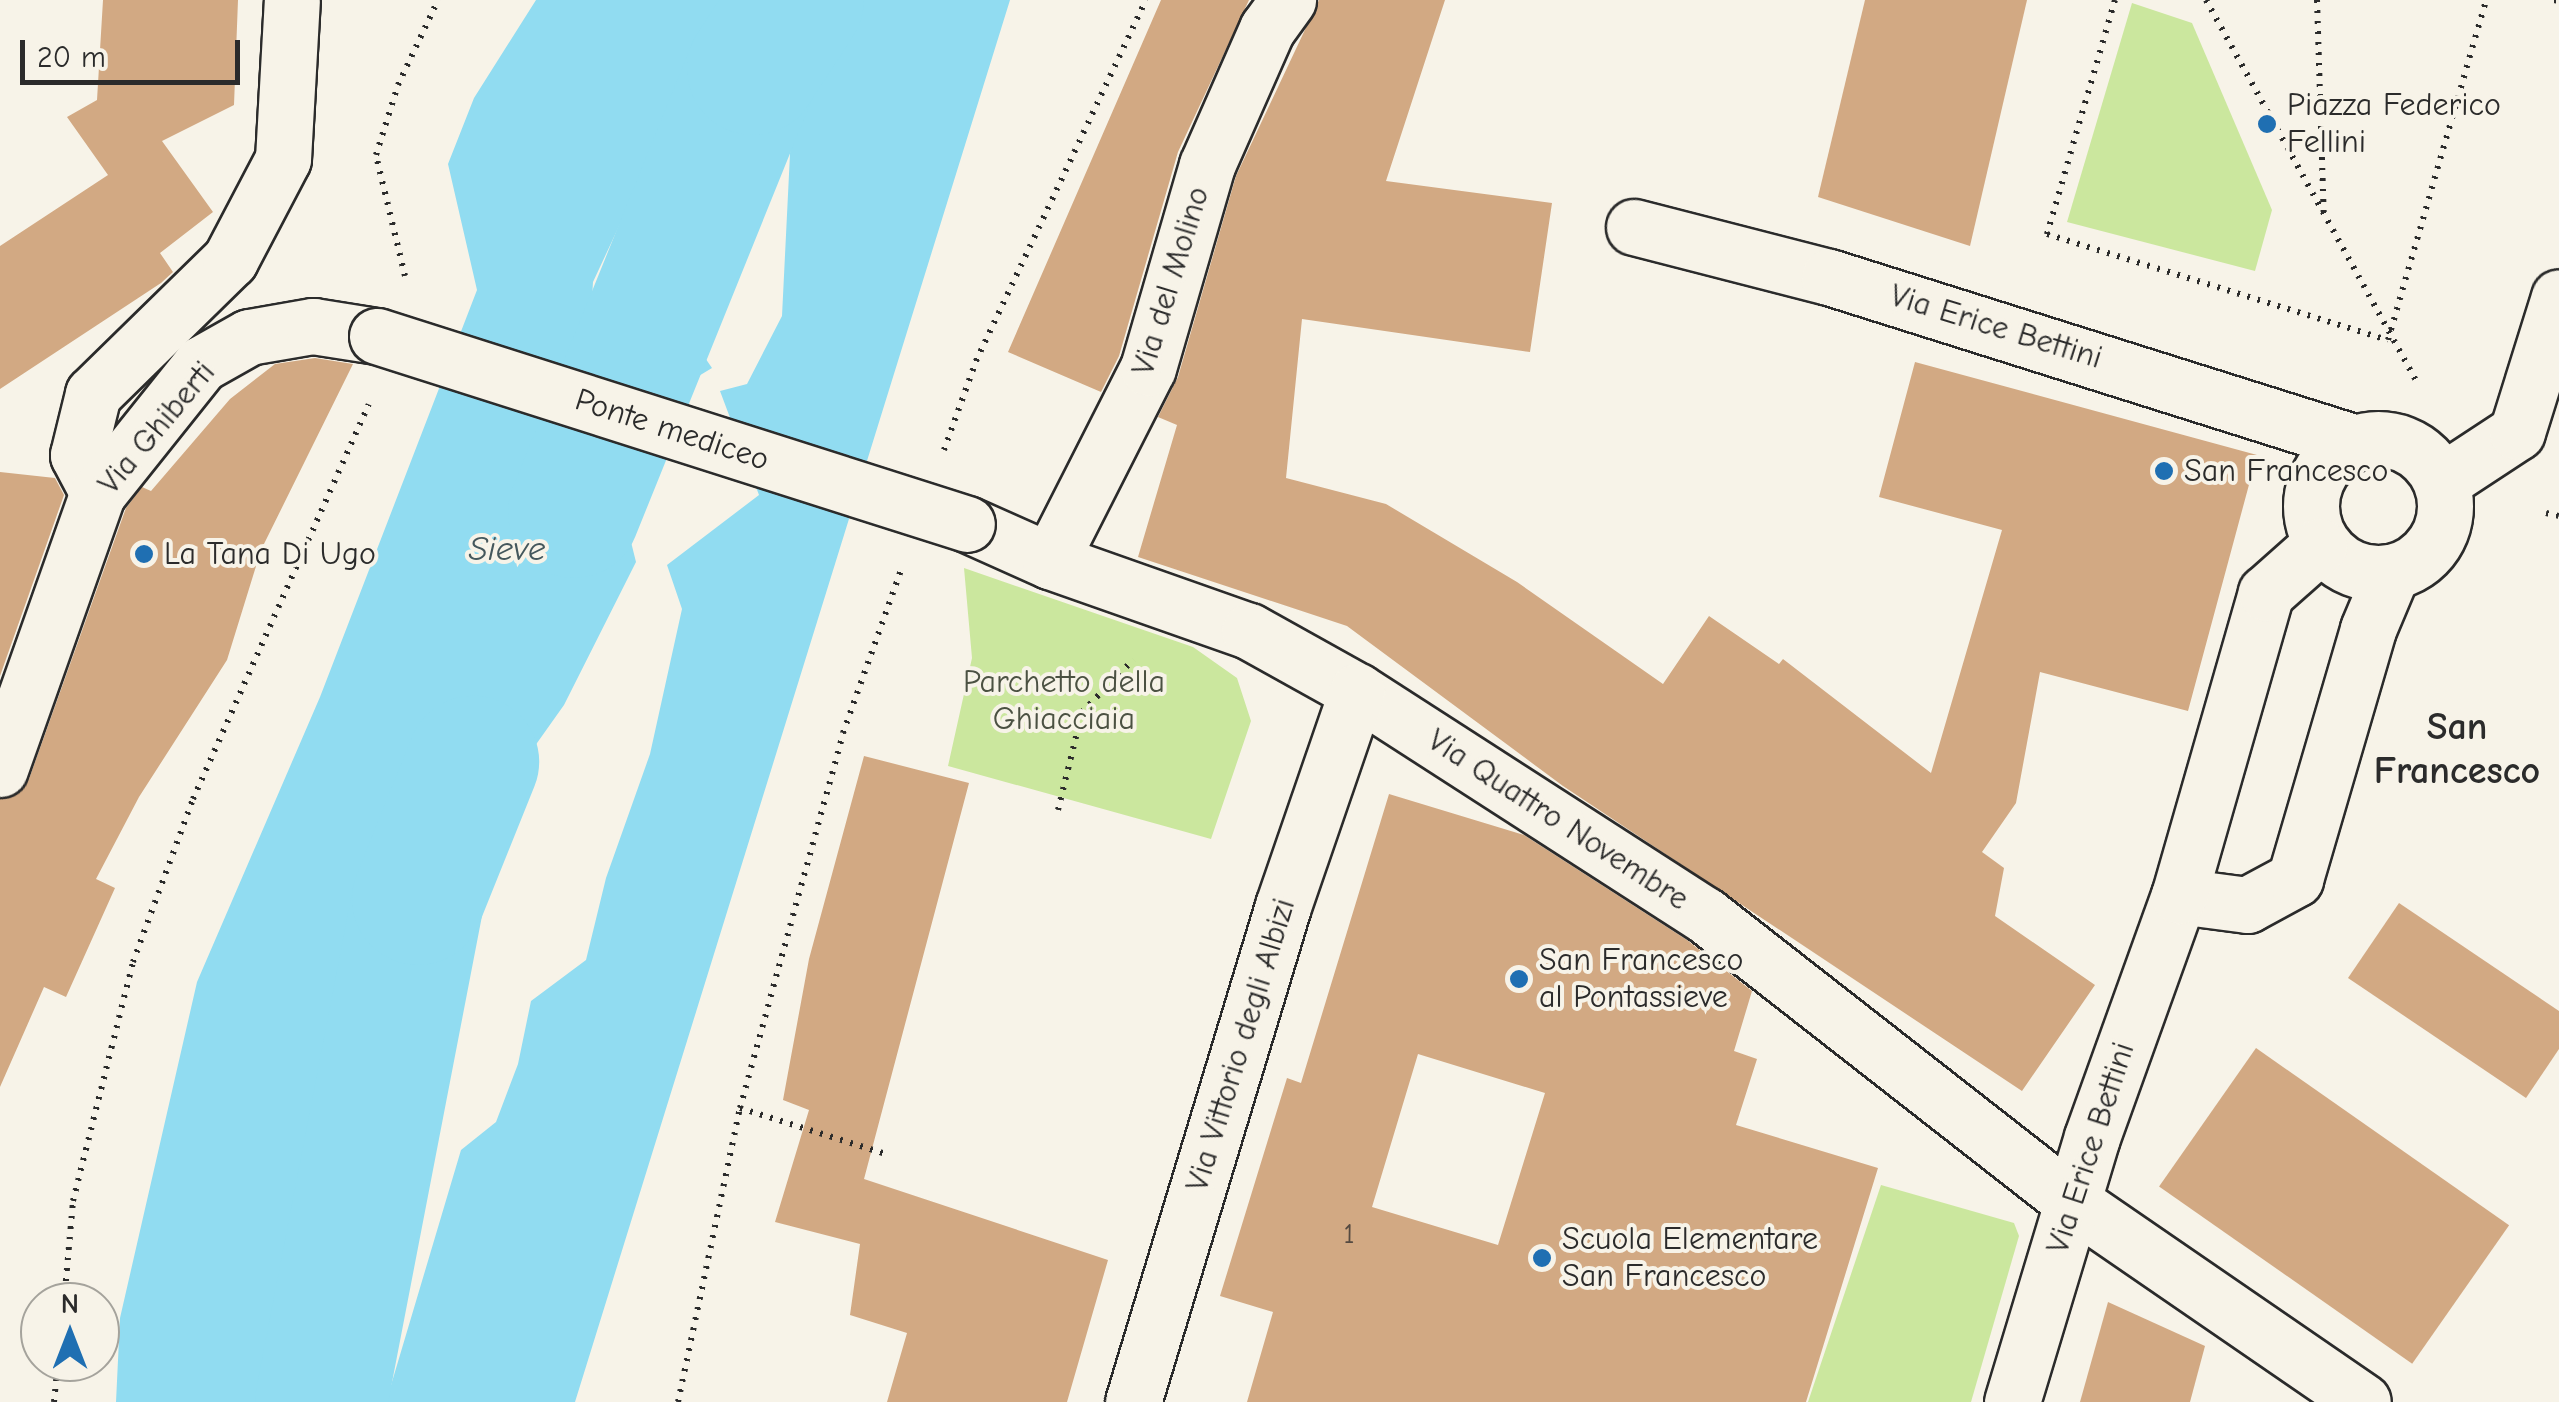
<!DOCTYPE html>
<style>
body{margin:0}
#map{position:relative;width:2559px;height:1402px;overflow:hidden;background:#f7f3e8;font-family:"Comic Neue",sans-serif}
div>[style]{position:absolute}
[style*='--x']{left:calc(var(--x)*1px);top:calc(var(--y)*1px);width:calc(var(--w)*1px);rotate:calc(var(--a)*1deg)}
.green>*{inset:0;background:#cbe79e}
.water>*{inset:0;background:#91dcf1}
.river>*{height:132px;margin:-66px;padding:0 66px;transform-origin:66px;border-radius:66px;background:#91dcf1}
.building>*{inset:0;background:#d2a983;transform-origin:0 0}
.path>*{height:6px;margin-top:-3px;transform-origin:0;background:repeating-linear-gradient(90deg,#2b2b2b 0 2.5px,transparent 0 10.5px)}
.roads{filter:drop-shadow(2px 0 #2b2b2b) drop-shadow(-2px 0 #2b2b2b) drop-shadow(0 2px #2b2b2b) drop-shadow(0 -2px #2b2b2b)}
.minor>*{height:55px;margin:-27.5px;padding:0 27.5px;transform-origin:27.5px;border-radius:27.5px;background:#f7f3e8}
.minor>.ring{margin:-27.5px;padding:0;box-sizing:content-box;background:none;border:55px solid #f7f3e8;border-radius:50%}
.bridges{filter:drop-shadow(2px 0 #2b2b2b) drop-shadow(-2px 0 #2b2b2b) drop-shadow(0 2px #2b2b2b) drop-shadow(0 -2px #2b2b2b)}
.minor-bridge>*{height:55px;margin:-27.5px;padding:0 27.5px;transform-origin:27.5px;border-radius:27.5px;background:#f7f3e8}
.dots>*{width:28px;height:28px;translate:-50% -50%;box-sizing:border-box;border:5px solid #f7f3e8;border-radius:50%}
span{translate:-50% -50%;white-space:nowrap;text-align:center;line-height:1.15;-webkit-text-stroke:8px #f7f3e8;paint-order:stroke}
.number-label{font-size:28px;color:#554a41}
.number-label span{-webkit-text-stroke-width:0}
.poi-label{font-size:32px;color:#2b2b2b}
.left{translate:0 -50%;text-align:left}
.street-label{font-size:32px;color:#2b2b2b}
.park-label{font-size:32px;color:#4b5142}
.water-label{font-size:35px;color:#44575c;font-style:italic}
.quarter-label{font-size:38px;color:#2b2b2b;font-weight:700}
.north{position:absolute;left:20px;top:1282px;width:100px;height:100px;box-sizing:border-box;background:#f7f3e8;border:2px solid #a5a39c;border-radius:50%;rotate:0deg;font-size:28px;font-weight:700;line-height:40px;text-align:center;color:#2b2b2b}
.north::after{content:'';display:block;margin:auto;width:35px;height:45px;background:#1f6fb2;clip-path:polygon(50% 0,100% 100%,50% 72%,0 100%)}
.scale{position:absolute;left:20px;top:40px;width:220px;height:45px;box-sizing:border-box;border:5px solid #2b2b2b;border-top:0;padding-left:12px;font-size:30px;line-height:35px;white-space:nowrap;color:#2b2b2b;-webkit-text-stroke:8px #f7f3e8;paint-order:stroke}
</style>
<div id="map">
<div class="green">
<div style="clip-path:polygon(2132px 3px,2192px 23px,2272px 210px,2255px 271px,2067px 222px)"></div>
<div style="clip-path:polygon(964px 568px,1193px 647px,1237px 678px,1251px 721px,1211px 839px,948px 766px,972px 658px)"></div>
<div style="clip-path:polygon(1881px 1185px,2014px 1223px,2019px 1236px,1971px 1402px,1808px 1402px)"></div>
</div>
<div class="water">
<div style="clip-path:polygon(536px 0,1010px 0,575px 1402px,386px 1402px,461px 1150px,496px 1122px,518px 1064px,531px 1001px,586px 960px,606px 878px,650px 754px,682px 609px,667px 565px,759px 495px,720px 391px,747px 384px,782px 316px,793px 93px,811px 37px,733px 50px,715px 65px,677px 111px,655px 157px,656px 179px,620px 224px,593px 282px,590px 334px,619px 351px,686px 330px,712px 368px,604px 433px,636px 562px,564px 705px,520px 767px,445px 903px,403px 940px,290px 1226px,266px 1402px,116px 1402px,120px 1318px,197px 982px,320px 697px,477px 290px,448px 164px,474px 98px)"></div>
</div>
<div class="river">
<div style="--x:574;--y:512;--w:478;--a:-68"></div>
<div style="--x:753;--y:69;--w:82;--a:-56.9"></div>
<div style="--x:321;--y:1402;--w:512;--a:-79.08"></div>
<div style="--x:418;--y:899;--w:148;--a:-68.1"></div>
</div>
<div class="building">
<div style="clip-path:polygon(103px 0,238px 0,234px 105px,162px 141px,213px 212px,160px 253px,173px 272px,161px 283px,0 389px,0 246px,108px 175px,67px 117px,97px 100px)"></div>
<div style="clip-path:polygon(1161px 0,1249px 0,1178px 152px,1119px 356px,1101px 392px,1008px 352px)"></div>
<div style="clip-path:polygon(1319px 0,1445px 0,1386px 181px,1552px 203px,1530px 352px,1302px 319px,1286px 478px,1386px 504px,1517px 582px,1663px 684px,1709px 616px,1779px 664px,1783px 659px,1931px 773px,2002px 530px,1879px 497px,1915px 362px,2257px 455px,2188px 711px,2040px 672px,2016px 803px,1982px 852px,2004px 868px,1995px 916px,2095px 985px,2022px 1091px,1563px 786px,1347px 626px,1138px 557px,1177px 425px,1158px 417px,1178px 377px,1236px 176px)"></div>
<div style="clip-path:polygon(1865px 0,2027px 0,1970px 246px,1818px 197px)"></div>
<div style="clip-path:polygon(315px 358px,353px 364px,261px 550px,227px 660px,139px 797px,96px 879px,115px 888px,66px 997px,44px 987px,0 1087px,0 799px,19px 793px,29px 779px,126px 508px,142px 487px,151px 491px,230px 399px,275px 364px)"></div>
<div style="clip-path:polygon(0 472px,55px 478px,64px 495px,0 676px)"></div>
<div style="clip-path:polygon(864px 756px,969px 783px,864px 1179px,1108px 1260px,1067px 1402px,887px 1402px,907px 1333px,850px 1315px,860px 1244px,775px 1222px,809px 1110px,783px 1100px,809px 959px)"></div>
<div style="clip-path:polygon(evenodd,1389px 794px,1524px 835px,1687px 940px,1752px 991px,1734px 1051px,1757px 1059px,1736px 1125px,1878px 1168px,1806px 1402px,1247px 1402px,1273px 1312px,1220px 1296px,1287px 1078px,1301px 1083px,1389px 794px,1418px 1054px,1545px 1093px,1498px 1245px,1372px 1207px,1418px 1054px)"></div>
<div style="clip-path:polygon(2399px 903px,2559px 1011px,2559px 1049px,2526px 1098px,2348px 978px)"></div>
<div style="left:2256px;top:1048px;width:309px;height:169px;rotate:35deg"></div>
<div style="clip-path:polygon(2108px 1302px,2205px 1346px,2190px 1402px,2080px 1402px)"></div>
</div>
<div class="path">
<div style="--x:2115;--y:0;--w:244;--a:106.2"></div>
<div style="--x:2047;--y:234;--w:357;--a:17.3"></div>
<div style="--x:2388;--y:340;--w:354;--a:-73.9"></div>
<div style="--x:2206;--y:0;--w:437;--a:61.1"></div>
<div style="--x:2317;--y:0;--w:218;--a:88.2"></div>
<div style="--x:2554;--y:0;--w:5;--a:11"></div>
<div style="--x:405;--y:276;--w:124;--a:-103.5"></div>
<div style="--x:376;--y:155;--w:73;--a:-72.6"></div>
<div style="--x:398;--y:85;--w:94;--a:-64.8"></div>
<div style="--x:944;--y:450;--w:95;--a:-70.2"></div>
<div style="--x:976;--y:361;--w:399;--a:-64.8"></div>
<div style="--x:2546;--y:513;--w:13;--a:13"></div>
<div style="--x:1058;--y:810;--w:101;--a:-76.2"></div>
<div style="--x:1082;--y:712;--w:73;--a:-45.6"></div>
<div style="--x:740;--y:1108;--w:150;--a:17.5"></div>
<div style="--x:64;--y:1302;--w:101;--a:-84.9"></div>
<div style="--x:73;--y:1201;--w:246;--a:-75.9"></div>
<div style="--x:133;--y:962;--w:174;--a:-69.8"></div>
<div style="--x:193;--y:799;--w:432;--a:-66"></div>
<div style="--x:54;--y:1402;--w:40;--a:-84.3"></div>
<div style="--x:678;--y:1402;--w:300;--a:-78.1"></div>
<div style="--x:740;--y:1108;--w:389;--a:-74.6"></div>
<div style="--x:843;--y:733;--w:173;--a:-70.4"></div>
</div>
<div class="roads">
<div class="minor">
<div style="--x:1634;--y:227;--w:201;--a:14.4"></div>
<div style="--x:1829;--y:277;--w:549;--a:17.48"></div>
<div class="ring" style="left:2311px;top:439px;width:79px;height:79px"></div>
<div style="--x:2444;--y:480;--w:87;--a:-33.3"></div>
<div style="--x:2517;--y:432;--w:141;--a:-72.7"></div>
<div style="--x:98;--y:493;--w:43;--a:-117.8"></div>
<div style="--x:78;--y:455;--w:63;--a:-76.2"></div>
<div style="--x:93;--y:394;--w:192;--a:-44.4"></div>
<div style="--x:230;--y:260;--w:114;--a:-62.3"></div>
<div style="--x:283;--y:159;--w:159;--a:-86.8"></div>
<div style="--x:967;--y:524;--w:91;--a:24"></div>
<div style="--x:1050;--y:561;--w:211;--a:19.4"></div>
<div style="--x:1249;--y:631;--w:124;--a:29.1"></div>
<div style="--x:1357;--y:691;--w:414;--a:32.8"></div>
<div style="--x:1705;--y:915;--w:464;--a:38"></div>
<div style="--x:2071;--y:1201;--w:354;--a:34.5"></div>
<div style="--x:1050;--y:561;--w:216;--a:-63.1"></div>
<div style="--x:1148;--y:368;--w:211;--a:-73.8"></div>
<div style="--x:1207;--y:165;--w:149;--a:-66.2"></div>
<div style="--x:1267;--y:29;--w:36;--a:-54"></div>
<div style="--x:0;--y:769;--w:293;--a:-70.5"></div>
<div style="--x:98;--y:493;--w:165;--a:-51.4"></div>
<div style="--x:201;--y:364;--w:55;--a:-29.4"></div>
<div style="--x:249;--y:337;--w:65;--a:-9.8"></div>
<div style="--x:313;--y:326;--w:65;--a:8.9"></div>
<div style="--x:2179;--y:896;--w:69;--a:7.5"></div>
<div style="--x:2247;--y:905;--w:55;--a:-28.4"></div>
<div style="--x:2295;--y:879;--w:260;--a:-73.7"></div>
<div style="--x:2368;--y:629;--w:62;--a:-67.2"></div>
<div style="--x:1133;--y:1402;--w:518;--a:-73.17"></div>
<div style="--x:1283;--y:906;--w:227;--a:-71"></div>
<div style="--x:2012;--y:1402;--w:277;--a:-73.2"></div>
<div style="--x:2092;--y:1137;--w:256;--a:-70.2"></div>
<div style="--x:2179;--y:896;--w:315;--a:-74"></div>
<div style="--x:2266;--y:593;--w:71;--a:-41.6"></div>
</div>
</div>
<div class="bridges">
<div class="minor-bridge">
<div style="--x:377;--y:336;--w:619;--a:17.67"></div>
</div>
</div>
<div class="dots">
<div style="left:2267px;top:124px;background:#1f6fb2"></div>
<div style="left:2164px;top:471px;background:#1f6fb2"></div>
<div style="left:144px;top:554px;background:#1f6fb2"></div>
<div style="left:1519px;top:979px;background:#1f6fb2"></div>
<div style="left:1542px;top:1258px;background:#1f6fb2"></div>
</div>
<div class="number-label">
<span style="left:1349px;top:1234px">1</span>
</div>
<div class="poi-label">
<span class="left" style="left:2287px;top:124px">Piazza Federico<br>Fellini</span>
<span class="left" style="left:2184px;top:471px">San Francesco</span>
<span class="left" style="left:164px;top:554px">La Tana Di Ugo</span>
<span class="left" style="left:1539px;top:979px">San Francesco<br>al Pontassieve</span>
<span class="left" style="left:1562px;top:1258px">Scuola Elementare<br>San Francesco</span>
</div>
<div class="street-label">
<span style="left:1171px;top:281px;rotate:-73deg">Via del Molino</span>
<span style="left:1996px;top:327px;rotate:17deg">Via Erice Bettini</span>
<span style="left:157px;top:428px;rotate:-50deg">Via Ghiberti</span>
<span style="left:672px;top:430px;rotate:18deg">Ponte mediceo</span>
<span style="left:1558px;top:820px;rotate:33deg">Via Quattro Novembre</span>
<span style="left:1241px;top:1045px;rotate:-73deg">Via Vittorio degli Albizi</span>
<span style="left:2091px;top:1148px;rotate:-72deg">Via Erice Bettini</span>
</div>
<div class="park-label">
<span style="left:1064px;top:701px">Parchetto della<br>Ghiacciaia</span>
</div>
<div class="water-label">
<span style="left:507px;top:549px">Sieve</span>
</div>
<div class="quarter-label">
<span style="left:2457px;top:750px">San<br>Francesco</span>
</div>
<div class="north">N</div>
<div class="scale">20 m</div>
</div>
